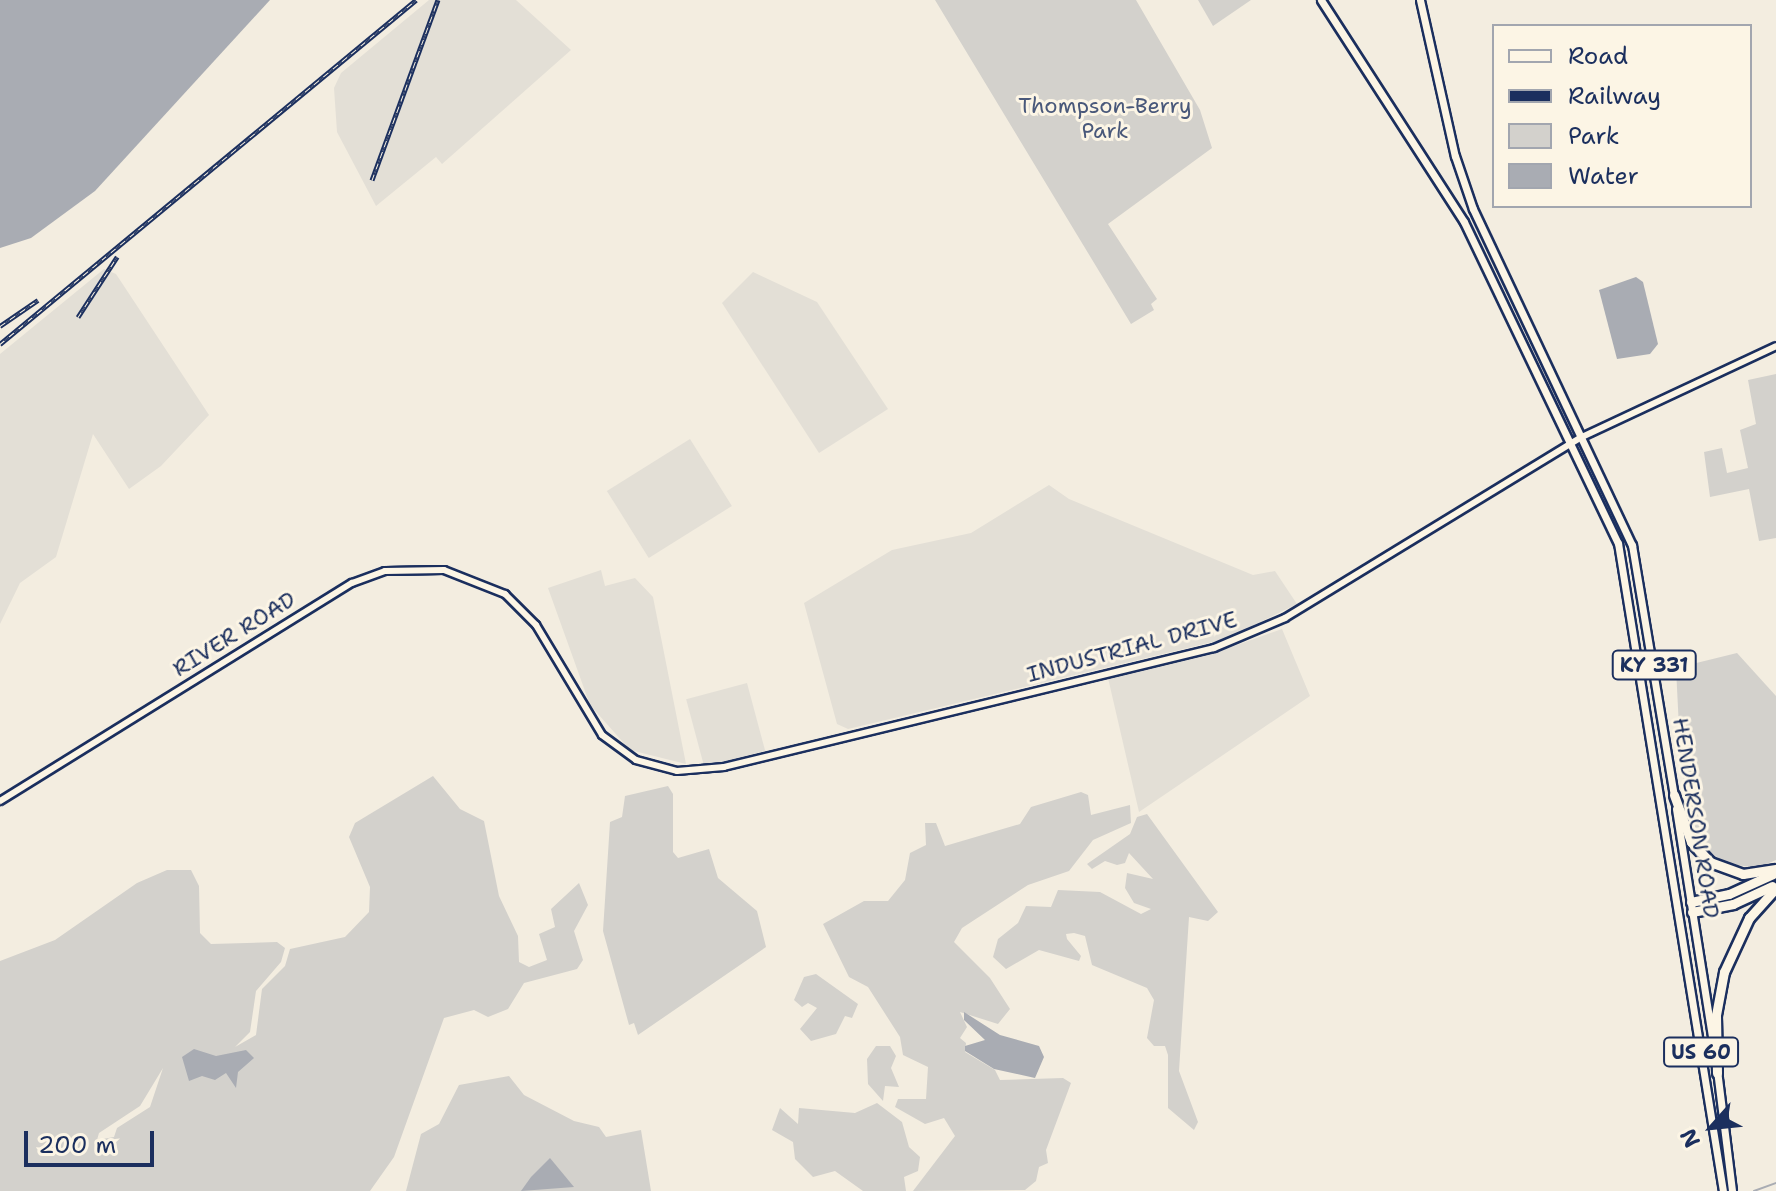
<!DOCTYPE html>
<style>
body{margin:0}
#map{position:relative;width:1776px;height:1191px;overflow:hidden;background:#f3ede0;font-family:"Shantell Sans",sans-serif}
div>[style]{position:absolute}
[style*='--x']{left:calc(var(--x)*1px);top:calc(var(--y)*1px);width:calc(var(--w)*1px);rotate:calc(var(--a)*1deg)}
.built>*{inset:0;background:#e3dfd6;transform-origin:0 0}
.green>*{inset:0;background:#d3d1cc}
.water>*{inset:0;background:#a9acb3}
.stream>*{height:2px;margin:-1px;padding:0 1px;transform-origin:1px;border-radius:1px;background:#a9acb3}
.roads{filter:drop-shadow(2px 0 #1b2f5e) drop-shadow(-2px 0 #1b2f5e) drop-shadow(0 2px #1b2f5e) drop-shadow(0 -2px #1b2f5e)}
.secondary>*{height:6px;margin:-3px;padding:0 3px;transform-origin:3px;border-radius:3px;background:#fcf5e5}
.primary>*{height:7px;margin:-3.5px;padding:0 3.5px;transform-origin:3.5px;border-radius:3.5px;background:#fcf5e5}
.highway>*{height:9px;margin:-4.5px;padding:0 4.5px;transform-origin:4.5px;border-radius:4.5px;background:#fcf5e5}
.rail>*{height:5px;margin-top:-2.5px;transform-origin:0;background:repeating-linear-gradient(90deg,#fcf5e5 0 6px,#1b2f5e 0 12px);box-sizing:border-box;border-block:2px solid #1b2f5e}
span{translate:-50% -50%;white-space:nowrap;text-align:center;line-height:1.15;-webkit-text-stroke:6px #fcf5e5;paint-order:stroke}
.shield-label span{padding:2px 6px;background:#fcf5e5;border:2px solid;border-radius:6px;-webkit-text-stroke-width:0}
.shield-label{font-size:20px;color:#1b2f5e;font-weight:700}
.park-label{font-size:22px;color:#49587a}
.street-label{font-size:22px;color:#1b2f5e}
.legend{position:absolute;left:1492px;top:24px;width:260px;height:184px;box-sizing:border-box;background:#fcf5e5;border:2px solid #a2a6af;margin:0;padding:10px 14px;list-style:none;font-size:24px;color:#1b2f5e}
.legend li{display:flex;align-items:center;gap:16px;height:40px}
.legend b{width:40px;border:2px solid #a2a6af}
.north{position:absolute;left:1672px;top:1087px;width:80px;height:80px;-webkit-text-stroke:6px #fcf5e5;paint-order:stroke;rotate:243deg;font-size:22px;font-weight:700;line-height:32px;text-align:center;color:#1b2f5e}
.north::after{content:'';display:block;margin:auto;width:28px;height:36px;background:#1b2f5e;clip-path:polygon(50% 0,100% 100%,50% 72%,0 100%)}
.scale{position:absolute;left:24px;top:1131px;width:130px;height:36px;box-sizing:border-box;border:4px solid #1b2f5e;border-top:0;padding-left:10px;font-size:24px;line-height:28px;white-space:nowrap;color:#1b2f5e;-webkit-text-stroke:6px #fcf5e5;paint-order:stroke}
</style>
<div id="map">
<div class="built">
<div style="clip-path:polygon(429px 0,516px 0,571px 50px,442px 164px,436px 157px,376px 206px,337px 132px,334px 88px,341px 73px)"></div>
<div style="clip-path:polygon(104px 269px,116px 274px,209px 415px,161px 466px,129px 489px,93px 434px,56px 557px,20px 583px,0 624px,0 354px)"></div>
<div style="clip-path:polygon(753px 272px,817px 302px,888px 409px,819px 453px,722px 303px)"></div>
<div style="left:690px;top:439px;width:79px;height:98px;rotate:58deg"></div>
<div style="clip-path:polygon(1049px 485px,1069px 499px,1253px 575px,1275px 571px,1297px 604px,1225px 639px,848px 729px,837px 724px,804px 603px,892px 550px,971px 533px)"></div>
<div style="clip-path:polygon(601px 570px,605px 586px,635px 578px,653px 597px,686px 764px,630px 750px,590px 705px,548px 588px)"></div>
<div style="clip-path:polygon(1282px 629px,1310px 696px,1139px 812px,1108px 678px,1223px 650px)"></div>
<div style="left:747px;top:683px;width:70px;height:63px;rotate:75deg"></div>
</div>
<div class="green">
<div style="clip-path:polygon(935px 0,1136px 0,1200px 110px,1212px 148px,1108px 224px,1157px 299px,1151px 304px,1154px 310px,1131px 324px)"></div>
<div style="clip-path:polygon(1198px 0,1251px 0,1213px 26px)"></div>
<div style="clip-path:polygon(1776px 374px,1776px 538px,1759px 541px,1749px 489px,1710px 497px,1704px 452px,1722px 448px,1727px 473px,1748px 468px,1740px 430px,1756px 424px,1748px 380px)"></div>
<div style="clip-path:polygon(1737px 653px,1776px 696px,1776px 860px,1757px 868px,1724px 863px,1699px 842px,1688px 819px,1680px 748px,1676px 668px)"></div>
<div style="clip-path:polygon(evenodd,433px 776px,460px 809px,484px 821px,499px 896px,518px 936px,519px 962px,529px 967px,547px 960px,539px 934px,555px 927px,551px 909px,579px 883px,588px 905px,574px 931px,583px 960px,577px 969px,524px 983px,508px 1009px,488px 1017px,474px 1010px,444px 1018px,394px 1157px,370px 1191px,0 1191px,0 961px,55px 940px,137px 883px,167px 870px,191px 870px,199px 886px,200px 933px,211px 944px,277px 942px,285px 948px,281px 962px,256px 991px,250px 1032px,235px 1047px,256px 1035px,262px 989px,285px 966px,290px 949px,345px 937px,369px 912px,370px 887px,349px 837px,355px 823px,433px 776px,163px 1068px,150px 1107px,117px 1128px,114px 1137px,97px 1140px,99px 1133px,140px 1106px,163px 1068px)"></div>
<div style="clip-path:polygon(668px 786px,673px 794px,673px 852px,678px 858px,709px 849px,718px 878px,757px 911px,766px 947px,638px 1035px,634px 1023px,629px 1025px,603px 931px,610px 822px,622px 817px,625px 796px)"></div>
<div style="clip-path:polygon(1081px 792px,1088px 795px,1091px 815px,1130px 805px,1131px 823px,1093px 840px,1069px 871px,1028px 885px,962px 928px,954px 942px,990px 978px,1010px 1009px,998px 1024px,960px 1012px,967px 1027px,960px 1038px,966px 1043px,965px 1052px,995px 1070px,1000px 1080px,1063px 1078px,1071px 1083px,1046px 1150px,1048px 1163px,1039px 1167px,1036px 1181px,1025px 1190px,913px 1191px,955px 1136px,944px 1118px,925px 1124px,895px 1107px,898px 1099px,926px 1099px,928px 1067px,903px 1055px,900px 1037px,868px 987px,849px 977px,823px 924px,864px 901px,888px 901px,905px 880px,910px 853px,926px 845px,925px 823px,936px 823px,945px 846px,1020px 824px,1031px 807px)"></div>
<div style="clip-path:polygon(1147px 814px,1218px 912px,1208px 921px,1189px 917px,1179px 1071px,1198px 1122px,1194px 1130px,1168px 1108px,1168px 1055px,1165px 1046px,1154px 1046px,1147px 1038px,1154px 1000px,1147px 988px,1092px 965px,1085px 936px,1074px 933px,1066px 934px,1067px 939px,1081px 956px,1079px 961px,1039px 950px,1006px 969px,993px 957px,998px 939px,1018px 923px,1026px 906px,1051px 907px,1058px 890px,1100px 892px,1141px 914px,1151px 909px,1134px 903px,1125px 888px,1127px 873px,1153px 879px,1129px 853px,1125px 863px,1117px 865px,1105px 861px,1092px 869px,1087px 864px,1130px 834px,1137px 817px)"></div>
<div style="clip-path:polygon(816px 974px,858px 1004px,852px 1018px,845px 1016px,836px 1034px,811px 1041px,800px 1029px,817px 1008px,808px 1003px,802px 1007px,794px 1000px,804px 977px)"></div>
<div style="clip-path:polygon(876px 1046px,890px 1046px,896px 1056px,891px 1068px,899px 1087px,885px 1086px,883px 1101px,868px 1084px,867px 1059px)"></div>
<div style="clip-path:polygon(509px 1076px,524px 1095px,574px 1121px,599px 1127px,606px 1137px,641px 1130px,651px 1191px,406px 1191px,421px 1134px,439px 1124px,459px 1085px)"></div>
<div style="clip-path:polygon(877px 1103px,902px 1122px,909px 1147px,920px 1157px,918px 1171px,904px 1177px,906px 1191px,863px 1191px,835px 1171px,813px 1177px,795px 1159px,793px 1142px,772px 1130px,780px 1108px,798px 1124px,799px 1108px,855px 1113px)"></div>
</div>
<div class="water">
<div style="clip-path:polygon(0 0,270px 0,95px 191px,31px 238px,0 248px)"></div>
<div style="clip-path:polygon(1636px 277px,1643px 282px,1658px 344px,1650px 354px,1617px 359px,1599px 290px)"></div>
<div style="clip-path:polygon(964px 1012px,1000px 1035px,1039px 1046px,1044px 1057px,1035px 1078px,994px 1069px,965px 1051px,965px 1046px,985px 1040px,964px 1020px)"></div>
<div style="clip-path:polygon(194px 1049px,216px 1056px,246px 1050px,254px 1058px,238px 1072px,236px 1088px,226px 1073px,215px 1080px,202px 1076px,189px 1081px,182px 1057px)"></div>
<div style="clip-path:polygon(550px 1158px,574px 1187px,521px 1191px,531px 1177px)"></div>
</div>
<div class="stream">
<div style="--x:1754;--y:1191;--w:23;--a:-20"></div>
</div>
<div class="roads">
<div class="secondary">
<div style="--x:0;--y:801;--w:414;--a:-31.8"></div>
<div style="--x:352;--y:583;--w:35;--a:-20"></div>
<div style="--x:385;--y:571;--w:59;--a:-1"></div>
<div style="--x:444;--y:570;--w:66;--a:21.5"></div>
<div style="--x:505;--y:594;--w:44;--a:45"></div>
<div style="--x:536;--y:625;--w:128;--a:59"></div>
<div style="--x:602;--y:735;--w:42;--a:36.3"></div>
<div style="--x:636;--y:760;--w:42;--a:15"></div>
<div style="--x:677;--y:771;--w:47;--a:-4.9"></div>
<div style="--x:724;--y:767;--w:504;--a:-13.65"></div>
<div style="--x:1214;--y:648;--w:77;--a:-22.9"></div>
<div style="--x:1285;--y:618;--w:348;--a:-31.4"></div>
<div style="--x:1582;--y:437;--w:214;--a:-25.1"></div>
</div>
<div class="primary">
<div style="--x:1321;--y:0;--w:264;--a:57.2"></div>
<div style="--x:1464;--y:222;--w:356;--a:64.4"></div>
<div style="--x:1618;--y:543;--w:656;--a:80.8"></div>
<div style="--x:1420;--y:0;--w:160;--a:77.4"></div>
<div style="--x:1455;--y:156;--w:56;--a:71.2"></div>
<div style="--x:1473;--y:209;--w:372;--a:64.7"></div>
<div style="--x:1632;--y:545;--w:255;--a:80.5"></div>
<div style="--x:1676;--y:809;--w:236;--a:81"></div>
<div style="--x:1717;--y:1070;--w:122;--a:82.9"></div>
</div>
<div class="highway">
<div style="--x:1674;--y:795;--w:50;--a:70.1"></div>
<div style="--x:1691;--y:842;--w:28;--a:46"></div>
<div style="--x:1710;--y:862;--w:35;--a:20"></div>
<div style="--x:1743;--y:874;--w:33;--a:-9"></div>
<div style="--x:1691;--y:902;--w:39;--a:-12"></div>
<div style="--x:1729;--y:894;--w:48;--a:-24.4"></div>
<div style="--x:1692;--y:912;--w:42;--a:-11"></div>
<div style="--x:1733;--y:904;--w:43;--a:-24.8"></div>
<div style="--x:1717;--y:1073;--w:58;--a:-91"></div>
<div style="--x:1716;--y:1015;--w:44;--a:-79.5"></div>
<div style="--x:1724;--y:972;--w:60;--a:-65.2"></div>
<div style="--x:1749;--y:918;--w:40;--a:-48"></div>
</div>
</div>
<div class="rail">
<div style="--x:372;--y:180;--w:192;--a:-69.9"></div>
<div style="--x:78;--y:317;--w:72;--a:-57"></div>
<div style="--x:0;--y:326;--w:46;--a:-34.4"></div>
<div style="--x:0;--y:344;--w:540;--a:-39.59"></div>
</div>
<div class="shield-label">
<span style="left:1654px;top:665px">KY 331</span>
<span style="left:1701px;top:1052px">US 60</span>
</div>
<div class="park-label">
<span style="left:1105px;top:118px">Thompson-Berry<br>Park</span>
</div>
<div class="street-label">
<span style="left:234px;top:634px;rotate:-32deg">RIVER ROAD</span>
<span style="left:1132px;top:647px;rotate:-15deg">INDUSTRIAL DRIVE</span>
<span style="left:1696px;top:818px;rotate:81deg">HENDERSON ROAD</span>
</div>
<ul class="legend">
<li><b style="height:10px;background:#fcf5e5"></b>Road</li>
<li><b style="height:10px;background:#1b2f5e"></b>Railway</li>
<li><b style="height:22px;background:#d3d1cc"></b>Park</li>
<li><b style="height:22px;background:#a9acb3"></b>Water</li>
</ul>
<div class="north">N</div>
<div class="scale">200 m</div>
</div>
